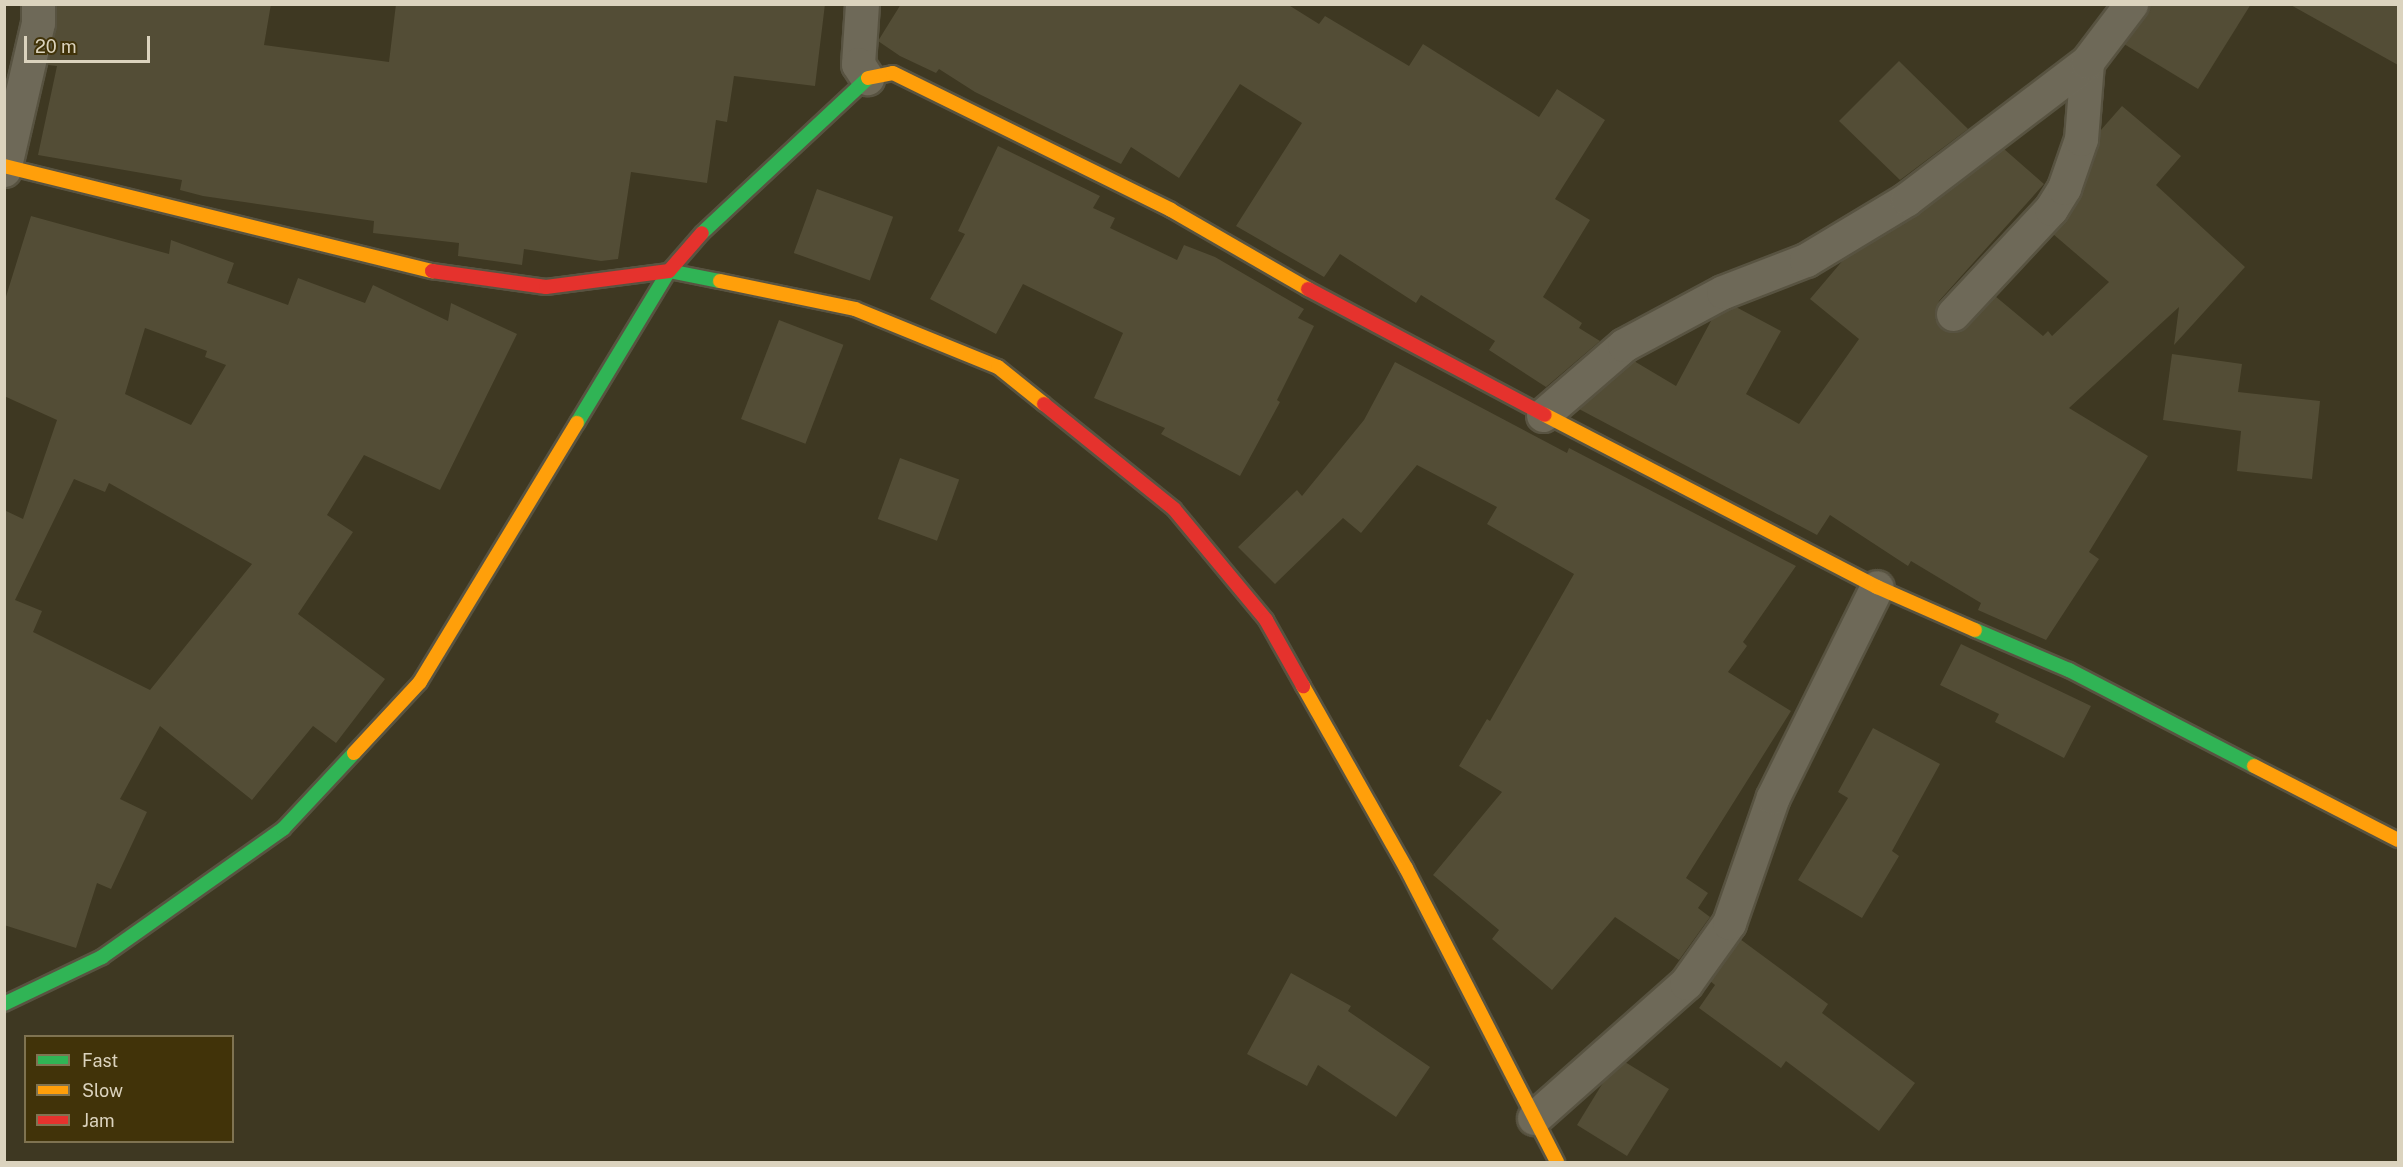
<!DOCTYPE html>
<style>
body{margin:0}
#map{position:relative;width:2403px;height:1167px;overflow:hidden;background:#3e3822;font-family:"Public Sans",sans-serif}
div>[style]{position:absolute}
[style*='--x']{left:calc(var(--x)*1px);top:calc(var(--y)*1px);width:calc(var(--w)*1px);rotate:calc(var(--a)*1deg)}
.building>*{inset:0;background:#534d36;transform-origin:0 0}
.roads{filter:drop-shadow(2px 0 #585341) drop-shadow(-2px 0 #585341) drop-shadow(0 2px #585341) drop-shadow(0 -2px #585341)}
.street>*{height:33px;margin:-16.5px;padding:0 16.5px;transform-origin:16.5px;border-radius:16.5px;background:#6e6958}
.fast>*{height:14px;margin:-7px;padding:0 7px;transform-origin:7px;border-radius:7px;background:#30b455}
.slow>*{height:14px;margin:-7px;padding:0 7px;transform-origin:7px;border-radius:7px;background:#ff9f0a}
.jam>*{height:14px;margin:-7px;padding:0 7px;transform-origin:7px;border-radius:7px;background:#e5322d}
span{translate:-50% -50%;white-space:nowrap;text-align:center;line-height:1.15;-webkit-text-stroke:5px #413309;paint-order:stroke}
.frame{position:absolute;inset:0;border:6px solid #dbd3be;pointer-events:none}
.legend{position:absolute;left:24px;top:1035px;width:210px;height:108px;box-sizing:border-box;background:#413309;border:2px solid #7f7351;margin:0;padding:8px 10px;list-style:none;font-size:18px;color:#dbd3be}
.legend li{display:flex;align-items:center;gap:12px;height:30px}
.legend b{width:30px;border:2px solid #7f7351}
.scale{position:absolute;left:24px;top:36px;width:126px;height:27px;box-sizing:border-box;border:3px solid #dbd3be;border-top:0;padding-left:8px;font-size:18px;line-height:21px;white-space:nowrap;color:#dbd3be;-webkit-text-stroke:4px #413309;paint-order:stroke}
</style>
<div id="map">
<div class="building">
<div style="clip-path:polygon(57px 4px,271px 4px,264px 45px,389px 62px,396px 4px,825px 4px,815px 86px,734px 76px,727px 122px,716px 120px,707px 183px,631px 172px,618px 259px,601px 261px,524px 249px,522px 265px,458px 256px,459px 243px,373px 233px,374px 221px,203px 196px,180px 190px,182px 180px,38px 155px,57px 66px,48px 65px)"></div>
<div style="clip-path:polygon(901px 4px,1287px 4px,1319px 24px,1325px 16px,1409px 66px,1423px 44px,1539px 117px,1557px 89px,1605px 120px,1555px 199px,1590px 220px,1543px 297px,1582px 323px,1579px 328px,1600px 341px,1546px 387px,1489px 350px,1495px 341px,1421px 295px,1416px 303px,1340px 254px,1324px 277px,1236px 226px,1302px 123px,1240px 84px,1179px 178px,1131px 147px,1121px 164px,975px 92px,939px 69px,936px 73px,900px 56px,878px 41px)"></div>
<div style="clip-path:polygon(2149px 4px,2251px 4px,2198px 89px,2124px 44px)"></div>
<div style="clip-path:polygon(2289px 4px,2398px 4px,2398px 65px)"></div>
<div style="clip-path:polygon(1899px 61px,1968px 129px,1900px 180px,1839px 121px)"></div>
<div style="clip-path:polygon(2122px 106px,2181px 156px,2156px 185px,2245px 267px,2174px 345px,2179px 307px,2069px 408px,2148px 456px,2089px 552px,2099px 559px,2046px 640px,1978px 610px,1981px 603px,1911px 561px,1908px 566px,1830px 515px,1817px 535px,1579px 409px,1634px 361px,1676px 386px,1712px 319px,1736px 307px,1781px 331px,1746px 394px,1799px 424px,1859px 339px,1810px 299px,1844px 259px,1918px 214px,2004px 149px,2044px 184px,1939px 301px,1935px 319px,1941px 328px,1959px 332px,1995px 296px,2043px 336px,2048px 331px,2052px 336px,2109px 282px,2053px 234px,2082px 194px,2100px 131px)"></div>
<div style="clip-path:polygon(998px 146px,1100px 196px,1093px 208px,1115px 218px,1110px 228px,1177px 260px,1184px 245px,1215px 257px,1304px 309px,1298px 318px,1314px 326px,1277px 400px,1280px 402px,1240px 476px,1161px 434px,1165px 428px,1094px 398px,1123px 333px,1023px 284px,996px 334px,930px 299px,965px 234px,958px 231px)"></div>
<div style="left:817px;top:189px;width:81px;height:68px;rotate:20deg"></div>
<div style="clip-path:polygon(evenodd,31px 216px,169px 254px,171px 240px,234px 263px,227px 283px,288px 305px,298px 278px,365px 303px,373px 285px,448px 321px,451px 303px,517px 334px,440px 490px,364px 455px,327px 515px,353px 532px,298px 614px,385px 679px,336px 743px,313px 726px,252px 800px,160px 726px,120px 799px,147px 812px,111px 889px,97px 883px,76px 948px,4px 925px,4px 510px,23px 519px,57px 420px,4px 396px,4px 303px,31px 216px,145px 328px,207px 351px,205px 357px,226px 365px,191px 425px,125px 394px,145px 328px,31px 216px,74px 479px,105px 492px,109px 483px,252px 564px,150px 690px,33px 632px,42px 611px,15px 600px,74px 479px)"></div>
<div style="left:779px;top:320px;width:69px;height:106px;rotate:21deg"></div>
<div style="clip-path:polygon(2172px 354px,2242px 364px,2238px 392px,2320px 401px,2312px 479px,2237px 471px,2241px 431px,2163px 420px)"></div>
<div style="clip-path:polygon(1395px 362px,1567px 453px,1569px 448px,1796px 566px,1743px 642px,1747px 646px,1728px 672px,1791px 711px,1686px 878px,1708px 893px,1698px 908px,1710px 917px,1679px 960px,1615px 917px,1552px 990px,1492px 939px,1499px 930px,1433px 875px,1502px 792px,1459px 766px,1487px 719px,1490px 721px,1574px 574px,1487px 524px,1497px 507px,1417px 465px,1361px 533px,1343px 518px,1275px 584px,1238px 547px,1297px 490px,1302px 496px,1364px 420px)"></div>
<div style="left:900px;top:458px;width:63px;height:65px;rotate:20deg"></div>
<div style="clip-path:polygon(1961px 644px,2091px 706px,2064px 758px,1995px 722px,1999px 714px,1940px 685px)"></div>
<div style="clip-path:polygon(1873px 728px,1940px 764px,1892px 851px,1899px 856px,1862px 918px,1798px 880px,1848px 798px,1838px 792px)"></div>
<div style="clip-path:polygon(1740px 939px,1828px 1004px,1822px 1013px,1915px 1083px,1879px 1131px,1786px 1061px,1781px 1068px,1699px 1008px,1715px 985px,1710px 981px)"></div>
<div style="clip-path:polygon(1291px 973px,1351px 1006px,1348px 1011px,1430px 1067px,1396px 1117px,1318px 1065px,1307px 1086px,1247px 1054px)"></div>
<div style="clip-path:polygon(1625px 1062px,1669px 1089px,1627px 1156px,1577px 1125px,1604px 1081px)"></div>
</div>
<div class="roads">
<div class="street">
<div style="--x:862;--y:4;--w:60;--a:93.8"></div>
<div style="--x:858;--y:64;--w:17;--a:57"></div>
<div style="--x:4;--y:170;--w:151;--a:-77"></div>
<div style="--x:38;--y:23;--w:19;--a:-90"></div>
<div style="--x:1953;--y:314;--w:144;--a:-47"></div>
<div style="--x:2051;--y:209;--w:25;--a:-58"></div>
<div style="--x:2064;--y:188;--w:52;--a:-70.9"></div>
<div style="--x:2081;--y:139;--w:77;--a:-85.5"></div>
<div style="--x:1543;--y:415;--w:107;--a:-40.8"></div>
<div style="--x:1624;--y:345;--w:112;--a:-28.2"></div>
<div style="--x:1723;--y:292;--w:89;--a:-21.1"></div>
<div style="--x:1806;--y:260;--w:118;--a:-31.1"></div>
<div style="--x:1907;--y:199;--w:226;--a:-37.3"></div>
<div style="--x:2087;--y:62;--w:73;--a:-52.8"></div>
<div style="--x:1534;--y:1118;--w:203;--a:-41.6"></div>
<div style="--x:1686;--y:983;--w:74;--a:-54.4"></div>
<div style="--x:1729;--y:923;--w:133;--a:-70.8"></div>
<div style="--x:1773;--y:797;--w:234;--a:-63.7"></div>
</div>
<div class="fast">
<div style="--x:702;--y:233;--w:227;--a:-43"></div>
<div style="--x:577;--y:423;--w:178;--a:-58.8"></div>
<div style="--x:669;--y:271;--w:52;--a:11.1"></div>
<div style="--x:1975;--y:630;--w:102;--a:23.1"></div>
<div style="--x:2069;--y:670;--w:208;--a:27.4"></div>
<div style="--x:4;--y:1004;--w:109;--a:-25.6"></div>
<div style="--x:102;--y:957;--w:222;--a:-35.3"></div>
<div style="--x:283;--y:829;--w:104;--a:-46.9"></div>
</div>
<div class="slow">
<div style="--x:868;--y:78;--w:25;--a:-11"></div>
<div style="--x:893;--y:73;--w:310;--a:26.2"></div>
<div style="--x:1171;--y:210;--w:158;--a:30"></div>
<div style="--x:4;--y:166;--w:441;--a:13.8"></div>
<div style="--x:720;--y:281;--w:138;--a:11.7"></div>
<div style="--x:855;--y:309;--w:154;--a:22.1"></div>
<div style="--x:998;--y:367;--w:59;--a:38.8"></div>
<div style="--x:1545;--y:415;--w:374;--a:27.4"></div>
<div style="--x:1877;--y:587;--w:107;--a:23.7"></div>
<div style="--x:1303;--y:686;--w:209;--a:60.5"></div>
<div style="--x:1406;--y:868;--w:331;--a:62.8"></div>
<div style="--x:354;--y:753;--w:97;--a:-47.1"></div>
<div style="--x:420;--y:682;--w:303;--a:-58.8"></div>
<div style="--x:2254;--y:766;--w:162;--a:27.2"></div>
</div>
<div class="jam">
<div style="--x:432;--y:271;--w:115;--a:8"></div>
<div style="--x:546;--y:287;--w:124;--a:-7.4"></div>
<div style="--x:669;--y:271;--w:50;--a:-49"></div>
<div style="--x:1308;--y:289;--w:268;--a:28"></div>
<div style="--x:1044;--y:404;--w:167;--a:38.9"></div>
<div style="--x:1174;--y:509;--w:144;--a:50.3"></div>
<div style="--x:1266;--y:620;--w:76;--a:60.7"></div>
</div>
</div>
<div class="frame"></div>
<ul class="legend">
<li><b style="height:8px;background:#30b455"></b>Fast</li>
<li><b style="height:8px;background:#ff9f0a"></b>Slow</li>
<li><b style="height:8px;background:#e5322d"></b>Jam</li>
</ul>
<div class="scale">20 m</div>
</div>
